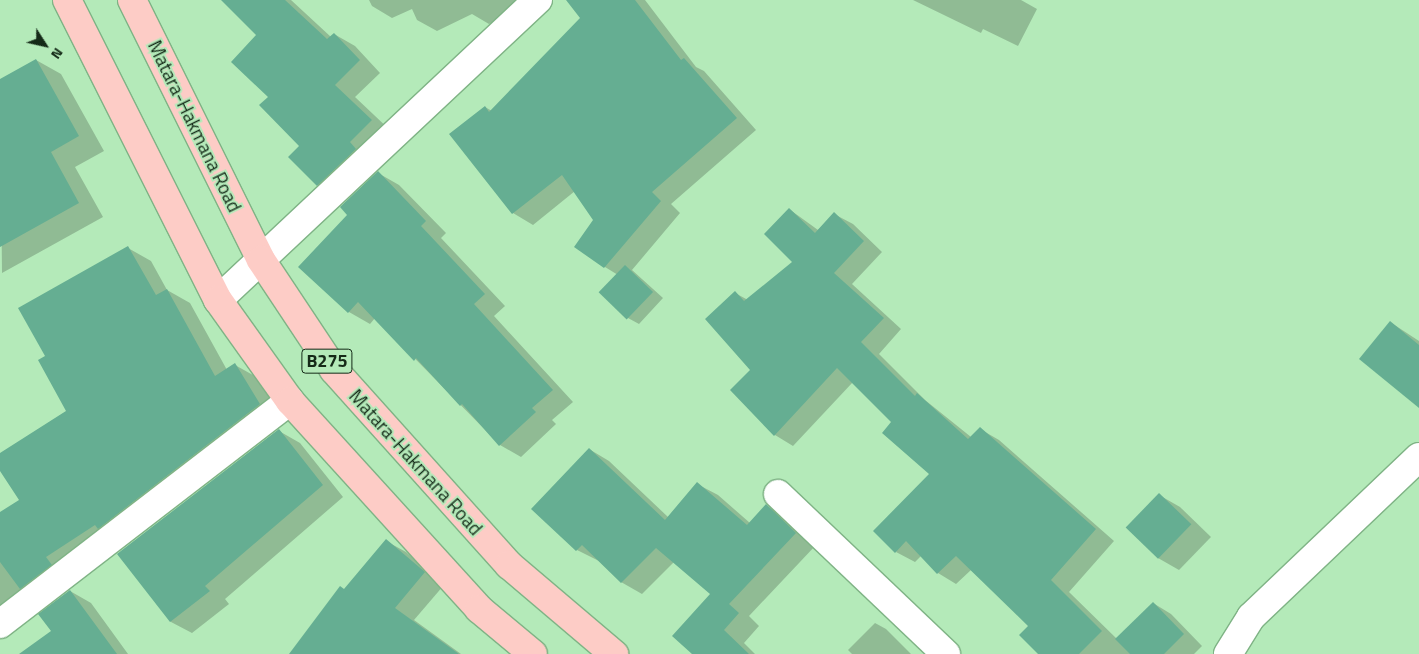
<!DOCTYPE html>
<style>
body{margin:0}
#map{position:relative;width:1419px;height:654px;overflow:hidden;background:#b4eab9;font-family:"Titillium Web",sans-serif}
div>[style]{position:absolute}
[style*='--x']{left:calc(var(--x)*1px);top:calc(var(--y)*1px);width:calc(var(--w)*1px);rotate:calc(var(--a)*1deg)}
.shadow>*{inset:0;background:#0003}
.building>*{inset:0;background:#65ae92;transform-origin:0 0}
.roads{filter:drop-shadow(1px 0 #7fb385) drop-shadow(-1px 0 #7fb385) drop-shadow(0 1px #7fb385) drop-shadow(0 -1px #7fb385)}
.minor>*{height:28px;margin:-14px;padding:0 14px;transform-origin:14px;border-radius:14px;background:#fff}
.major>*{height:28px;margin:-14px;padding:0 14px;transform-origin:14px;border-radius:14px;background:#fdccc6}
span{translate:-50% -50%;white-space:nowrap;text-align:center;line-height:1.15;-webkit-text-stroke:4px #b4eab9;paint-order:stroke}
.shield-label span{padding:1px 4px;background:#b4eab9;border:1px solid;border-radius:4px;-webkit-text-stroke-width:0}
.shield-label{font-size:18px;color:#152a18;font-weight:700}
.street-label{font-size:19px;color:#152a18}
.north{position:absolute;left:20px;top:20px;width:50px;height:50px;-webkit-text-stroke:4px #b4eab9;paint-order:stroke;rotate:125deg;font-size:14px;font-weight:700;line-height:20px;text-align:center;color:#152a18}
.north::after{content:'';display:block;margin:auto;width:18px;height:22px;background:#152a18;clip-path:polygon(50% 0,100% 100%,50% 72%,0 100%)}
</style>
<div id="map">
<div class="shadow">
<div style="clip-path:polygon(223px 0,291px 0,331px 37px,334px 34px,355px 46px,380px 73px,355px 97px,392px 132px,339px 197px,318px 185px,300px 146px,270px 97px,258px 35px)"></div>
<div style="clip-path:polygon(369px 0,528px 0,489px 24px,472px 14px,437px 31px,417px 20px,412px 9px,392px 18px,372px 6px)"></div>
<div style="clip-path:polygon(589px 0,645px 0,696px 67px,704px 71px,756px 130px,671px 204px,680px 213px,632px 270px,663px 298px,639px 324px,628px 318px,618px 275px,605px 267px,595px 220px,575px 191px,533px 225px,513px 213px,451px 134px,485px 107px,492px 111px,582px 18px)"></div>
<div style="clip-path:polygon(913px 0,1021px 0,1037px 9px,1018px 46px,983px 29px,981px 33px)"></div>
<div style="clip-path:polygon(36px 60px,61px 74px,104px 151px,75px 167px,103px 217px,2px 273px,0 80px)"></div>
<div style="clip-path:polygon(378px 173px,399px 185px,446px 233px,441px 238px,505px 306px,494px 316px,573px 402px,552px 420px,556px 424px,521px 457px,500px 445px,375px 318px,370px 324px,349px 312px,300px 266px,349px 215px)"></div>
<div style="clip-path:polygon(789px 209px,818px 230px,834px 214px,853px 224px,882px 252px,852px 284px,901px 329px,879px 354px,925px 400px,971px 437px,980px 429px,999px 440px,1114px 541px,1069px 592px,1117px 639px,1153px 603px,1171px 614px,1202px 646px,1194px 654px,1040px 654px,1030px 626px,971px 570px,956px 584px,938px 573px,921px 556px,915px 562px,896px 552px,931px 474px,893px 422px,853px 382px,793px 446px,775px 435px,752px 370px,735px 293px,748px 300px,794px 262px)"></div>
<div style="clip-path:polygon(128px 248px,151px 261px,167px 290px,190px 303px,227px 370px,235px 365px,258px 378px,282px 418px,0 613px,0 514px,20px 500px,0 468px,0 454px,67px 411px,47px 357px)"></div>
<div style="clip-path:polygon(1390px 322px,1419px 341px,1419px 407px)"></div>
<div style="clip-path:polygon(279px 431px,300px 443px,343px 497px,225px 599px,229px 604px,192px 633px,171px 622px,119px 554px)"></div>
<div style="clip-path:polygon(589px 449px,609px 461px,668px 517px,697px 484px,718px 495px,750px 523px,767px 506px,787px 518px,816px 545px,749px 616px,759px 626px,744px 643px,755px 654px,694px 654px,711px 594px,674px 562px,642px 594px,621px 582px,599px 561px,577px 550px)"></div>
<div style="clip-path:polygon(1159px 495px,1180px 507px,1211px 537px,1179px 570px,1158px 558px)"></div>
<div style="clip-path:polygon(386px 541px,406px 552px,444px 585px,414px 620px,461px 654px,291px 654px)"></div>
<div style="clip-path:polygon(70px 591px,91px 603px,128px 654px,21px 654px,52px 631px)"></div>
<div style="clip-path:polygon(875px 623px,886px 629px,911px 654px,852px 654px,848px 650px)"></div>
</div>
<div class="building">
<div style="clip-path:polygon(221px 0,285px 0,327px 39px,334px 33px,360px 60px,335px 85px,372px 120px,350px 142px,356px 149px,317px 186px,288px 157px,299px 146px,259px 105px,268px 97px,231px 62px,256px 35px)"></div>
<div style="clip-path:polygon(566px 0,635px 0,681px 60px,684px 58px,737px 118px,652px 192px,661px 201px,604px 268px,574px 247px,593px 220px,562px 175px,512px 214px,449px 134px,485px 106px,489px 112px,580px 18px)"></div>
<div style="clip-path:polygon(36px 59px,79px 136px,51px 152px,79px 203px,0 247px,0 79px)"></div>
<div style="clip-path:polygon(378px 171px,426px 221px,421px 226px,485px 294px,474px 304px,553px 390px,532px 408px,536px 412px,499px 446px,462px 404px,460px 406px,416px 358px,414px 361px,358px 302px,348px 313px,298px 267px,347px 215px,340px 207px)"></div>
<div style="clip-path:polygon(789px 208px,815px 233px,834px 212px,864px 241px,834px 273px,884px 318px,861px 342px,915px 396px,917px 393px,968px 439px,980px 427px,1096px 529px,1051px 580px,1102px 631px,1079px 654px,1038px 654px,1019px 635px,1028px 626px,956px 556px,937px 574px,906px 541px,895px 553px,873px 531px,929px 474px,882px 433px,891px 422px,837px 368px,774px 436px,730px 390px,750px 370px,705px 319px,735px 291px,744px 301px,792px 262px,764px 234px)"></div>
<div style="clip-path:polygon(128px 246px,156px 295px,167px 289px,215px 376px,235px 363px,260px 404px,98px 529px,95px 525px,46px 557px,52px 565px,20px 589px,0 562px,0 512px,19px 500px,0 471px,0 453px,66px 411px,38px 360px,45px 356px,18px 308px)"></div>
<div style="left:625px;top:265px;width:39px;height:38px;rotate:44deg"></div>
<div style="clip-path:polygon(1390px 321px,1419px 345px,1419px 408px,1359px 359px)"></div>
<div style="clip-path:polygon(279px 429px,323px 485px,205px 586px,210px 591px,170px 622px,117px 554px)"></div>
<div style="clip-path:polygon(589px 448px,665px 520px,697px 482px,747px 525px,766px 504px,796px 533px,729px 604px,739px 613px,724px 630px,749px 654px,692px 654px,672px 636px,710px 594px,656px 548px,621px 583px,582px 545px,576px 551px,531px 509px)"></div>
<div style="left:1159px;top:493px;width:45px;height:48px;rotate:44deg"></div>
<div style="clip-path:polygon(386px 539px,425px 572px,395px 608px,459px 654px,289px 654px,340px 586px,344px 589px)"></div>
<div style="clip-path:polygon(70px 590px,117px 654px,19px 654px,51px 631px,38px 614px)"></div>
<div style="clip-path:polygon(1153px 602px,1184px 634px,1164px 654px,1130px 654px,1115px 639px)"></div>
</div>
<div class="roads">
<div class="minor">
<div style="--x:218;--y:300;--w:439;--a:-43.2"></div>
<div style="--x:778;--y:494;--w:232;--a:43.6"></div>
<div style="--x:0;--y:624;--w:366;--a:-37.6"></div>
<div style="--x:1228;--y:654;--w:44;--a:-58.1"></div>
<div style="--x:1251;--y:617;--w:232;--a:-43.6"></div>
</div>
<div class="major">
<div style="--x:67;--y:0;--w:336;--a:63.3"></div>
<div style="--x:218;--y:300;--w:124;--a:54.5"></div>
<div style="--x:290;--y:401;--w:281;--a:47.7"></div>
<div style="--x:479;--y:609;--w:70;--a:39.8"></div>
<div style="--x:132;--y:0;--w:290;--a:63.6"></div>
<div style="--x:261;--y:260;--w:132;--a:56.4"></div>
<div style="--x:334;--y:370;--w:262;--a:48.1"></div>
<div style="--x:509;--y:565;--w:138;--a:40.3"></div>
</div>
</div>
<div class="shield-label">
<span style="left:327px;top:361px">B275</span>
</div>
<div class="street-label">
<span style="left:195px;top:126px;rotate:64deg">Matara-Hakmana Road</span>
<span style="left:416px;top:462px;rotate:48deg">Matara-Hakmana Road</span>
</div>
<div class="north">N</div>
</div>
